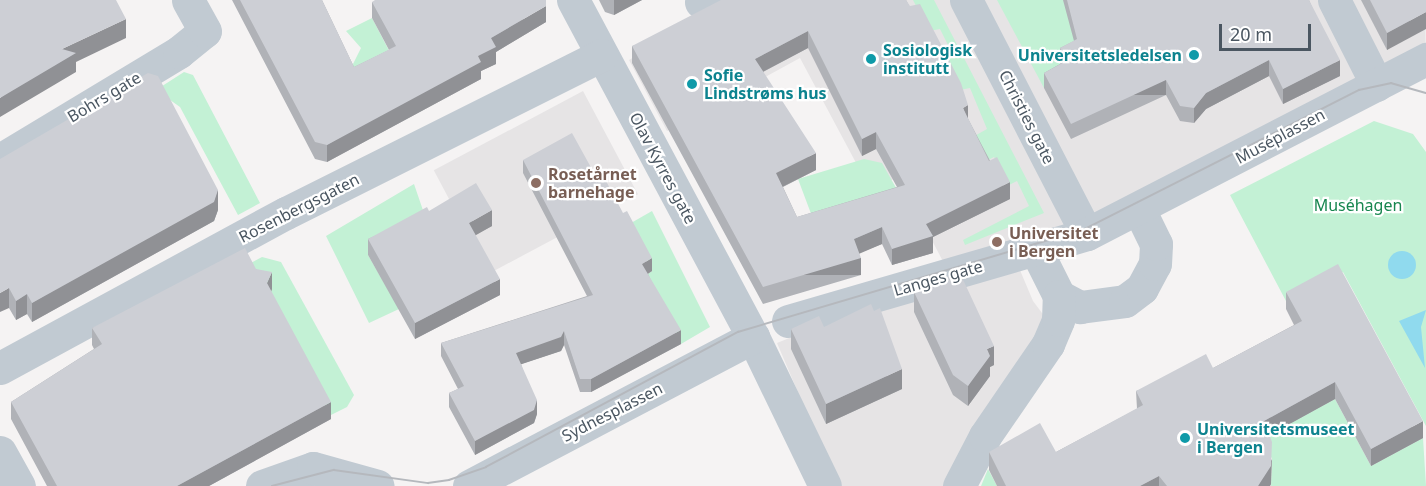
<!DOCTYPE html>
<meta charset="utf-8">
<style>
body{margin:0}
#map{position:relative;width:1426px;height:486px;overflow:hidden;background:#f5f3f3;font-family:"Noto Sans",sans-serif}
div>[style]{position:absolute}
[style*='--x']{left:calc(var(--x)*1px);top:calc(var(--y)*1px);width:calc(var(--w)*1px);rotate:calc(var(--a)*1deg)}
.education>*{inset:0;background:#e6e4e5;transform-origin:0 0}
.green>*{inset:0;background:#c3f1d5}
.water>*{inset:0;background:#90daee}
.round{border-radius:50%}
.street>*{height:33px;margin:-16.5px;padding:0 16.5px;transform-origin:16.5px;border-radius:16.5px;background:#c1cad2}
.tram>*{height:1.5px;margin:-0.75px;padding:0 0.75px;transform-origin:0.75px;border-radius:0.75px;background:#b5b8bd}
.wall>*{inset:0;background:#b0b2b7}
.shaded-wall>*{inset:0;background:#909195;transform-origin:0 0}
.building>*{inset:0;background:#cdcfd5}
.dots>*{width:16px;height:16px;translate:-50% -50%;box-sizing:border-box;border:3px solid #fff;border-radius:50%}
span{translate:-50% -50%;white-space:nowrap;text-align:center;line-height:1.15;-webkit-text-stroke:4.5px #fff;paint-order:stroke}
.culture-label{font-size:16px;color:#0d838f;font-weight:700}
.left{translate:0 -50%;text-align:left}
.right{translate:-100% -50%;text-align:right}
.street-label{font-size:16px;color:#4a5661}
.education-label{font-size:16px;color:#785e54;font-weight:700}
.park-label{font-size:16px;color:#17864f}
.scale{position:absolute;left:1219px;top:24px;width:92px;height:27px;box-sizing:border-box;border:3px solid #4a5661;border-top:0;padding-left:8px;font-size:18px;line-height:21px;white-space:nowrap;color:#4a5661;-webkit-text-stroke:4px #fff;paint-order:stroke}
</style>
<div id="map">
<div class="education">
<div style="clip-path:polygon(733px 0,1425px 0,1426px 76px,1014px 256px,1033px 301px,1054px 329px,959px 486px,838px 486px,777px 343px,949px 273px,899px 177px,870px 189px,800px 58px,667px 131px,629px 60px)"></div>
<div style="left:583px;top:91px;width:117px;height:169px;rotate:62deg"></div>
</div>
<div class="green">
<div style="clip-path:polygon(913px 0,934px 0,1044px 213px,965px 245px,963px 240px,1029px 206px,1017px 181px,1009px 185px,994px 157px,982px 163px,928px 162px,987px 129px,970px 88px,960px 90px,942px 57px,950px 49px,940px 29px,929px 31px)"></div>
<div style="clip-path:polygon(997px 0,1063px 0,1081px 12px,1066px 76px,1044px 88px)"></div>
<div style="clip-path:polygon(372px 18px,397px 66px,369px 79px,351px 68px,361px 48px,346px 31px)"></div>
<div style="clip-path:polygon(184px 72px,193px 75px,260px 203px,238px 215px,180px 107px,156px 90px)"></div>
<div style="clip-path:polygon(1374px 121px,1413px 134px,1426px 152px,1426px 426px,1343px 272px,1286px 301px,1230px 195px)"></div>
<div style="clip-path:polygon(864px 159px,882px 163px,904px 202px,816px 227px,798px 179px)"></div>
<div style="clip-path:polygon(414px 184px,427px 222px,368px 255px,399px 309px,369px 323px,326px 236px)"></div>
<div style="clip-path:polygon(652px 211px,710px 327px,681px 344px,642px 278px,652px 271px,631px 223px)"></div>
<div style="clip-path:polygon(262px 257px,281px 262px,354px 395px,347px 407px,329px 416px,245px 266px)"></div>
<div style="clip-path:polygon(1335px 399px,1371px 466px,1423px 438px,1426px 486px,1271px 486px,1272px 459px,1263px 438px)"></div>
<div style="clip-path:polygon(988px 469px,997px 486px,981px 486px)"></div>
</div>
<div class="water">
<div class="round" style="left:1388px;top:251px;width:28px;height:28px"></div>
<div style="clip-path:polygon(1426px 310px,1421px 327px,1425px 368px,1399px 321px)"></div>
</div>
<div class="street">
<div style="--x:573;--y:0;--w:382;--a:61.9"></div>
<div style="--x:753;--y:337;--w:165;--a:64.2"></div>
<div style="--x:966;--y:0;--w:263;--a:62.7"></div>
<div style="--x:1334;--y:0;--w:95;--a:63.2"></div>
<div style="--x:701;--y:2;--w:4;--a:-34"></div>
<div style="--x:0;--y:160;--w:209;--a:-31.1"></div>
<div style="--x:179;--y:52;--w:33;--a:-39"></div>
<div style="--x:205;--y:31;--w:35;--a:-119"></div>
<div style="--x:1036;--y:250;--w:51;--a:63.4"></div>
<div style="--x:1059;--y:296;--w:24;--a:28"></div>
<div style="--x:1080;--y:307;--w:45;--a:-7.6"></div>
<div style="--x:1125;--y:301;--w:21;--a:-37"></div>
<div style="--x:1142;--y:288;--w:27;--a:-62"></div>
<div style="--x:1155;--y:264;--w:20;--a:-87"></div>
<div style="--x:1156;--y:244;--w:37;--a:-116"></div>
<div style="--x:788;--y:321;--w:311;--a:-16.2"></div>
<div style="--x:1087;--y:234;--w:382;--a:-27.3"></div>
<div style="--x:0;--y:368;--w:325;--a:-28.5"></div>
<div style="--x:286;--y:213;--w:353;--a:-26.6"></div>
<div style="--x:0;--y:452;--w:39;--a:61"></div>
<div style="--x:262;--y:486;--w:54;--a:-19.4"></div>
<div style="--x:313;--y:468;--w:67;--a:15.5"></div>
<div style="--x:469;--y:486;--w:321;--a:-27.7"></div>
<div style="--x:959;--y:486;--w:56;--a:-62.5"></div>
<div style="--x:985;--y:436;--w:112;--a:-55.6"></div>
<div style="--x:1048;--y:344;--w:26;--a:-67"></div>
<div style="--x:1058;--y:320;--w:24;--a:-88"></div>
</div>
<div class="tram">
<div style="--x:272;--y:486;--w:64;--a:-14.5"></div>
<div style="--x:334;--y:470;--w:95;--a:7.9"></div>
<div style="--x:428;--y:483;--w:21;--a:-8"></div>
<div style="--x:449;--y:480;--w:39;--a:-19"></div>
<div style="--x:486;--y:467;--w:286;--a:-28.2"></div>
<div style="--x:738;--y:332;--w:362;--a:-16.5"></div>
<div style="--x:1085;--y:229;--w:307;--a:-26.9"></div>
<div style="--x:1359;--y:90;--w:33;--a:-12"></div>
<div style="--x:1391;--y:83;--w:36;--a:16"></div>
</div>
<div class="wall">
<div style="clip-path:polygon(232px 0,322px 0,354px 67px,389px 50px,372px 18px,372px 2px,546px 22px,496px 52px,496px 64px,481px 71px,481px 79px,327px 162px,315px 159px)"></div>
<div style="clip-path:polygon(599px 0,642px 0,614px 15px,605px 12px)"></div>
<div style="clip-path:polygon(evenodd,906px 0,1010px 199px,933px 237px,933px 253px,892px 265px,882px 244px,859px 253px,861px 275px,763px 304px,632px 63px,632px 46px,906px 0,808px 48px,862px 156px,876px 149px,897px 187px,797px 217px,783px 187px,816px 170px,763px 72px,808px 48px)"></div>
<div style="clip-path:polygon(1063px 0,1309px 0,1340px 76px,1283px 104px,1269px 76px,1206px 109px,1194px 123px,1180px 121px,1166px 95px,1071px 139px,1044px 88px,1044px 73px,1060px 64px,1060px 48px,1074px 41px)"></div>
<div style="clip-path:polygon(1361px 0,1426px 0,1387px 50px)"></div>
<div style="clip-path:polygon(0 159px,218px 210px,214px 221px,32px 322px,27px 314px,16px 320px,9px 308px)"></div>
<div style="clip-path:polygon(523px 160px,599px 182px,652px 271px,648px 274px,681px 344px,591px 392px,580px 392px,564px 345px,561px 351px,521px 364px,537px 414px,534px 423px,475px 455px,449px 407px,449px 393px,458px 389px,441px 356px,441px 343px,587px 296px,523px 173px)"></div>
<div style="clip-path:polygon(429px 211px,492px 226px,475px 235px,500px 295px,415px 339px,368px 255px,368px 239px)"></div>
<div style="clip-path:polygon(256px 269px,272px 289px,271px 292px,331px 419px,209px 486px,47px 486px,11px 419px,11px 402px,94px 349px,92px 345px,92px 328px)"></div>
<div style="clip-path:polygon(914px 292px,994px 365px,990px 367px,990px 376px,968px 406px,953px 395px,914px 312px)"></div>
<div style="clip-path:polygon(1286px 292px,1423px 438px,1371px 466px,1335px 399px,1269px 435px,1271px 484px,1270px 486px,997px 486px,989px 470px,989px 452px,1056px 452px,1137px 409px,1136px 391px,1213px 368px,1294px 325px,1286px 309px)"></div>
<div style="clip-path:polygon(824px 327px,902px 389px,826px 424px,791px 349px,791px 329px)"></div>
</div>
<div class="shaded-wall">
<div style="clip-path:polygon(614px 0,642px 0,614px 15px)"></div>
<div style="clip-path:polygon(546px 6px,546px 22px,496px 52px,496px 64px,481px 71px,481px 79px,327px 162px,327px 145px,478px 56px,491px 38px)"></div>
<div style="clip-path:polygon(1426px 12px,1426px 29px,1387px 50px,1387px 33px)"></div>
<div style="clip-path:polygon(126px 19px,126px 38px,76px 62px,76px 72px,0 117px,0 98px,62px 49px)"></div>
<div style="clip-path:polygon(808px 31px,808px 48px,755px 76px,755px 59px)"></div>
<div style="clip-path:polygon(1269px 60px,1269px 76px,1206px 109px,1194px 123px,1194px 108px,1206px 93px)"></div>
<div style="clip-path:polygon(1340px 60px,1340px 76px,1283px 104px,1283px 89px)"></div>
<div style="left:1166px;top:80px;width:15px;height:105px;rotate:90deg"></div>
<div style="clip-path:polygon(968px 105px,968px 122px,963px 108px)"></div>
<div style="clip-path:polygon(876px 132px,876px 149px,862px 156px,862px 139px)"></div>
<div style="clip-path:polygon(816px 153px,816px 170px,776px 190px,776px 173px)"></div>
<div style="clip-path:polygon(1010px 182px,1010px 199px,933px 237px,933px 253px,892px 265px,892px 249px,926px 224px)"></div>
<div style="clip-path:polygon(218px 190px,218px 210px,214px 221px,32px 322px,32px 303px)"></div>
<div style="clip-path:polygon(492px 210px,492px 226px,469px 239px,469px 223px)"></div>
<div style="clip-path:polygon(882px 227px,882px 244px,854px 256px,854px 239px)"></div>
<div style="clip-path:polygon(652px 258px,652px 271px,642px 277px,642px 264px)"></div>
<div style="left:861px;top:258px;width:17px;height:102px;rotate:90deg"></div>
<div style="clip-path:polygon(272px 272px,272px 289px,267px 301px,267px 283px)"></div>
<div style="clip-path:polygon(500px 279px,500px 295px,415px 339px,415px 323px)"></div>
<div style="clip-path:polygon(9px 288px,9px 308px,0 312px,0 293px)"></div>
<div style="clip-path:polygon(27px 294px,27px 314px,16px 320px,16px 301px)"></div>
<div style="clip-path:polygon(681px 330px,681px 344px,591px 392px,591px 379px)"></div>
<div style="clip-path:polygon(564px 331px,564px 345px,561px 351px,516px 366px,516px 353px)"></div>
<div style="clip-path:polygon(994px 346px,994px 365px,990px 367px,990px 376px,968px 406px,968px 386px,987px 349px)"></div>
<div style="clip-path:polygon(902px 369px,902px 389px,826px 424px,826px 404px)"></div>
<div style="clip-path:polygon(1335px 382px,1335px 399px,1264px 438px,1264px 421px)"></div>
<div style="clip-path:polygon(537px 400px,537px 414px,534px 423px,475px 455px,475px 441px)"></div>
<div style="clip-path:polygon(331px 402px,331px 419px,209px 486px,177px 486px)"></div>
<div style="clip-path:polygon(1423px 421px,1423px 438px,1371px 466px,1371px 449px)"></div>
<div style="clip-path:polygon(1272px 459px,1271px 484px,1270px 486px,1258px 486px)"></div>
<div style="clip-path:polygon(1159px 476px,1159px 486px,1140px 486px)"></div>
</div>
<div class="building">
<div style="clip-path:polygon(0 0,116px 0,126px 19px,62px 49px,76px 53px,0 98px)"></div>
<div style="clip-path:polygon(240px 0,322px 0,354px 67px,396px 46px,372px 2px,375px 0,546px 0,546px 6px,491px 38px,496px 47px,478px 56px,481px 62px,327px 145px,315px 142px)"></div>
<div style="clip-path:polygon(evenodd,721px 0,906px 0,910px 6px,920px 4px,961px 83px,968px 105px,963px 108px,989px 161px,997px 157px,1010px 182px,926px 224px,933px 236px,892px 249px,882px 227px,854px 239px,861px 258px,763px 287px,632px 46px,721px 0,808px 31px,862px 139px,876px 132px,905px 185px,797px 217px,776px 173px,816px 153px,755px 59px,808px 31px)"></div>
<div style="clip-path:polygon(1067px 0,1309px 0,1340px 60px,1283px 89px,1269px 60px,1206px 93px,1194px 108px,1180px 106px,1166px 80px,1071px 124px,1044px 73px,1066px 61px,1060px 48px,1077px 39px)"></div>
<div style="clip-path:polygon(1370px 0,1426px 0,1426px 12px,1387px 33px)"></div>
<div style="clip-path:polygon(148px 73px,158px 76px,218px 190px,214px 202px,32px 303px,27px 294px,16px 301px,9px 288px,0 293px,0 159px)"></div>
<div style="clip-path:polygon(572px 133px,599px 182px,605px 179px,623px 213px,627px 211px,652px 258px,642px 264px,681px 330px,591px 379px,580px 379px,564px 331px,561px 337px,516px 353px,537px 400px,534px 410px,475px 441px,449px 393px,464px 386px,441px 343px,593px 295px,523px 160px)"></div>
<div style="clip-path:polygon(476px 183px,492px 210px,469px 223px,500px 279px,415px 323px,368px 239px,427px 207px,429px 211px)"></div>
<div style="clip-path:polygon(245px 248px,256px 269px,272px 272px,267px 283px,331px 402px,177px 486px,57px 486px,11px 402px,102px 344px,92px 328px)"></div>
<div style="clip-path:polygon(1338px 264px,1423px 421px,1371px 449px,1335px 382px,1264px 421px,1272px 442px,1271px 466px,1258px 486px,1167px 486px,1159px 476px,1140px 486px,1006px 486px,989px 452px,1040px 423px,1056px 452px,1143px 405px,1136px 391px,1206px 354px,1213px 368px,1302px 321px,1286px 292px)"></div>
<div style="clip-path:polygon(959px 271px,994px 346px,987px 349px,990px 356px,968px 386px,953px 375px,914px 292px)"></div>
<div style="clip-path:polygon(871px 304px,874px 311px,880px 308px,902px 369px,826px 404px,791px 329px,819px 316px,824px 327px)"></div>
</div>
<div class="dots">
<div style="left:1194px;top:55px;background:#0f9aa8"></div>
<div style="left:871px;top:59px;background:#0f9aa8"></div>
<div style="left:692px;top:84px;background:#0f9aa8"></div>
<div style="left:536px;top:183px;background:#8d6e63"></div>
<div style="left:997px;top:242px;background:#8d6e63"></div>
<div style="left:1185px;top:438px;background:#0f9aa8"></div>
</div>
<div class="culture-label">
<span class="left" style="left:883px;top:59px">Sosiologisk<br>institutt</span>
<span class="right" style="left:1182px;top:55px">Universitetsledelsen</span>
<span class="left" style="left:704px;top:84px">Sofie<br>Lindstrøms hus</span>
<span class="left" style="left:1197px;top:438px">Universitetsmuseet<br>i Bergen</span>
</div>
<div class="street-label">
<span style="left:104px;top:97px;rotate:-31deg">Bohrs gate</span>
<span style="left:1027px;top:117px;rotate:63deg">Christies gate</span>
<span style="left:1280px;top:136px;rotate:-28deg">Muséplassen</span>
<span style="left:663px;top:168px;rotate:62deg">Olav Kyrres gate</span>
<span style="left:299px;top:208px;rotate:-27deg">Rosenbergsgaten</span>
<span style="left:938px;top:278px;rotate:-16deg">Langes gate</span>
<span style="left:612px;top:412px;rotate:-27deg">Sydnesplassen</span>
</div>
<div class="education-label">
<span class="left" style="left:548px;top:183px">Rosetårnet<br>barnehage</span>
<span class="left" style="left:1009px;top:242px">Universitet<br>i Bergen</span>
</div>
<div class="park-label">
<span style="left:1358px;top:205px">Muséhagen</span>
</div>
<div class="scale">20 m</div>
</div>
